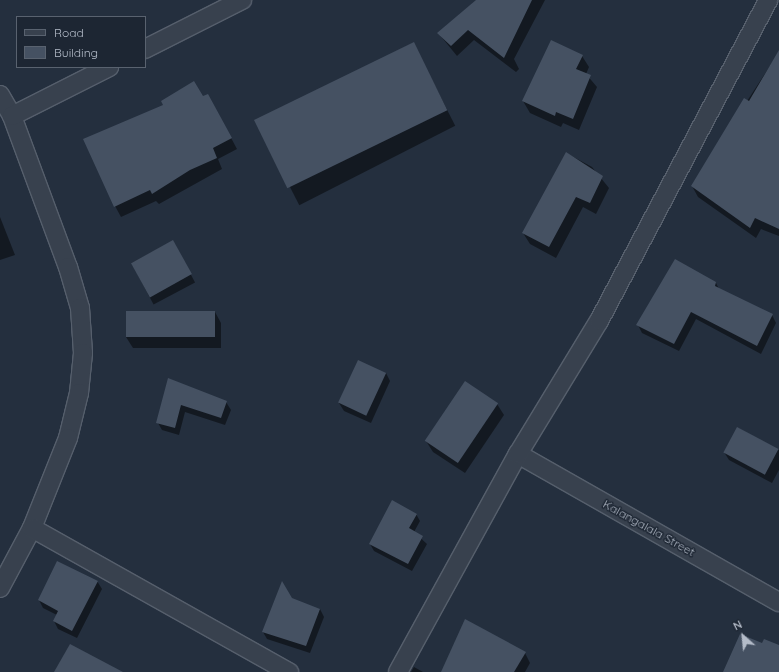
<!DOCTYPE html>
<style>
body{margin:0}
#map{position:relative;width:779px;height:672px;overflow:hidden;background:#242f3e;font-family:Quicksand,sans-serif}
div>[style]{position:absolute}
[style*='--x']{left:calc(var(--x)*1px);top:calc(var(--y)*1px);width:calc(var(--w)*1px);rotate:calc(var(--a)*1deg)}
.shadow>*{inset:0;background:#0007;transform-origin:0 0}
.building>*{inset:0;background:#455162;transform-origin:0 0}
.roads{filter:drop-shadow(1px 0 #565f6c) drop-shadow(-1px 0 #565f6c) drop-shadow(0 1px #565f6c) drop-shadow(0 -1px #565f6c)}
.street>*{height:18px;margin:-9px;padding:0 9px;transform-origin:9px;border-radius:9px;background:#38414e}
span{translate:-50% -50%;white-space:nowrap;text-align:center;line-height:1.15;-webkit-text-stroke:3px #1d2633;paint-order:stroke}
.street-label{font-size:12px;color:#b4bcc9}
.legend{position:absolute;left:16px;top:16px;width:130px;height:52px;box-sizing:border-box;background:#1d2633;border:1px solid #59626f;margin:0;padding:5px 7px;list-style:none;font-size:12px;color:#b4bcc9}
.legend li{display:flex;align-items:center;gap:8px;height:20px}
.legend b{width:20px;border:1px solid #59626f}
.north{position:absolute;left:723px;top:616px;width:40px;height:40px;-webkit-text-stroke:3px #1d2633;paint-order:stroke;rotate:333deg;font-size:11px;font-weight:700;line-height:16px;text-align:center;color:#b4bcc9}
.north::after{content:'';display:block;margin:auto;width:14px;height:18px;background:#b4bcc9;clip-path:polygon(50% 0,100% 100%,50% 72%,0 100%)}
</style>
<div id="map">
<div class="shadow">
<div style="clip-path:polygon(494px 0,545px 0,514px 59px,519px 69px,516px 72px,474px 40px,457px 56px,439px 34px)"></div>
<div style="left:413px;top:43px;width:93px;height:175px;rotate:63deg"></div>
<div style="clip-path:polygon(779px 52px,779px 236px,761px 229px,756px 238px,698px 197px,692px 186px)"></div>
<div style="clip-path:polygon(582px 56px,589px 67px,586px 74px,597px 87px,579px 130px,563px 123px,561px 127px,530px 113px,523px 101px)"></div>
<div style="clip-path:polygon(203px 98px,214px 106px,237px 149px,218px 159px,222px 169px,159px 204px,156px 201px,121px 217px,115px 206px,164px 105px)"></div>
<div style="clip-path:polygon(566px 153px,592px 167px,609px 188px,596px 214px,583px 207px,556px 258px,530px 244px,523px 233px)"></div>
<div style="clip-path:polygon(0 217px,15px 255px,0 260px)"></div>
<div style="left:173px;top:241px;width:47px;height:47px;rotate:62deg"></div>
<div style="clip-path:polygon(716px 283px,719px 289px,772px 315px,776px 323px,761px 354px,696px 319px,679px 351px,642px 333px,638px 325px)"></div>
<div style="clip-path:polygon(215px 312px,221px 323px,221px 348px,133px 348px,126px 337px)"></div>
<div style="clip-path:polygon(386px 373px,390px 381px,371px 423px,344px 411px,339px 403px)"></div>
<div style="clip-path:polygon(169px 379px,226px 402px,231px 410px,225px 425px,185px 412px,179px 435px,162px 430px,158px 423px)"></div>
<div style="clip-path:polygon(497px 404px,504px 415px,465px 473px,433px 452px,426px 441px)"></div>
<div style="clip-path:polygon(738px 428px,779px 450px,779px 470px,772px 483px,729px 460px,724px 452px)"></div>
<div style="clip-path:polygon(416px 514px,420px 521px,414px 532px,427px 544px,412px 571px,374px 551px,370px 544px)"></div>
<div style="clip-path:polygon(97px 581px,102px 589px,77px 638px,58px 629px,54px 621px,57px 615px,43px 608px,39px 600px)"></div>
<div style="clip-path:polygon(320px 609px,324px 617px,310px 653px,267px 639px,263px 632px)"></div>
<div style="clip-path:polygon(466px 621px,525px 653px,530px 663px,525px 672px,442px 672px)"></div>
<div style="clip-path:polygon(414px 667px,423px 672px,411px 672px)"></div>
</div>
<div class="building">
<div style="clip-path:polygon(476px 0,532px 0,504px 58px,468px 30px,451px 46px,437px 33px)"></div>
<div style="clip-path:polygon(551px 40px,583px 55px,576px 69px,591px 75px,573px 119px,556px 112px,555px 116px,522px 101px)"></div>
<div style="left:414px;top:42px;width:76px;height:178px;rotate:64deg"></div>
<div style="clip-path:polygon(779px 50px,779px 229px,755px 218px,750px 228px,691px 186px,744px 98px,749px 101px)"></div>
<div style="clip-path:polygon(194px 81px,203px 96px,208px 94px,232px 138px,213px 148px,217px 158px,190px 170px,152px 194px,150px 190px,114px 207px,83px 139px,163px 105px,161px 101px)"></div>
<div style="clip-path:polygon(566px 152px,603px 176px,590px 203px,576px 197px,549px 247px,522px 233px)"></div>
<div style="left:173px;top:240px;width:39px;height:48px;rotate:61deg"></div>
<div style="clip-path:polygon(675px 259px,716px 282px,715px 286px,773px 314px,757px 346px,691px 312px,674px 344px,636px 325px)"></div>
<div style="left:126px;top:311px;width:89px;height:26px"></div>
<div style="left:358px;top:360px;width:31px;height:47px;rotate:25deg"></div>
<div style="clip-path:polygon(168px 378px,227px 401px,221px 418px,181px 405px,175px 428px,156px 423px)"></div>
<div style="left:465px;top:381px;width:40px;height:72px;rotate:34deg"></div>
<div style="left:737px;top:427px;width:47px;height:29px;rotate:28deg"></div>
<div style="clip-path:polygon(392px 500px,417px 514px,409px 528px,423px 536px,408px 564px,369px 544px)"></div>
<div style="clip-path:polygon(57px 561px,98px 581px,72px 631px,53px 621px,58px 611px,38px 600px)"></div>
<div style="clip-path:polygon(282px 581px,292px 598px,320px 609px,306px 646px,262px 632px)"></div>
<div style="clip-path:polygon(465px 619px,526px 652px,514px 672px,441px 672px)"></div>
<div style="clip-path:polygon(740px 634px,762px 643px,764px 639px,779px 645px,779px 672px,723px 672px)"></div>
<div style="clip-path:polygon(70px 644px,123px 672px,54px 672px)"></div>
</div>
<div class="roads">
<div class="street">
<div style="--x:145;--y:49;--w:109;--a:-26.8"></div>
<div style="--x:0;--y:95;--w:24;--a:60"></div>
<div style="--x:12;--y:116;--w:161;--a:69.7"></div>
<div style="--x:68;--y:267;--w:43;--a:73.7"></div>
<div style="--x:80;--y:308;--w:45;--a:86.2"></div>
<div style="--x:83;--y:353;--w:40;--a:95.7"></div>
<div style="--x:79;--y:393;--w:46;--a:103.7"></div>
<div style="--x:68;--y:438;--w:97;--a:111.8"></div>
<div style="--x:32;--y:528;--w:68;--a:118.1"></div>
<div style="--x:12;--y:116;--w:109;--a:-26.8"></div>
<div style="--x:518;--y:454;--w:300;--a:29.6"></div>
<div style="--x:32;--y:528;--w:295;--a:29.3"></div>
<div style="--x:398;--y:672;--w:249;--a:-61.2"></div>
<div style="--x:518;--y:454;--w:156;--a:-58.7"></div>
<div style="--x:599;--y:321;--w:363;--a:-62.2"></div>
</div>
</div>
<div class="street-label">
<span style="left:649px;top:528px;rotate:29deg">Kalangalala Street</span>
</div>
<ul class="legend">
<li><b style="height:5px;background:#38414e"></b>Road</li>
<li><b style="height:11px;background:#455162"></b>Building</li>
</ul>
<div class="north">N</div>
</div>
